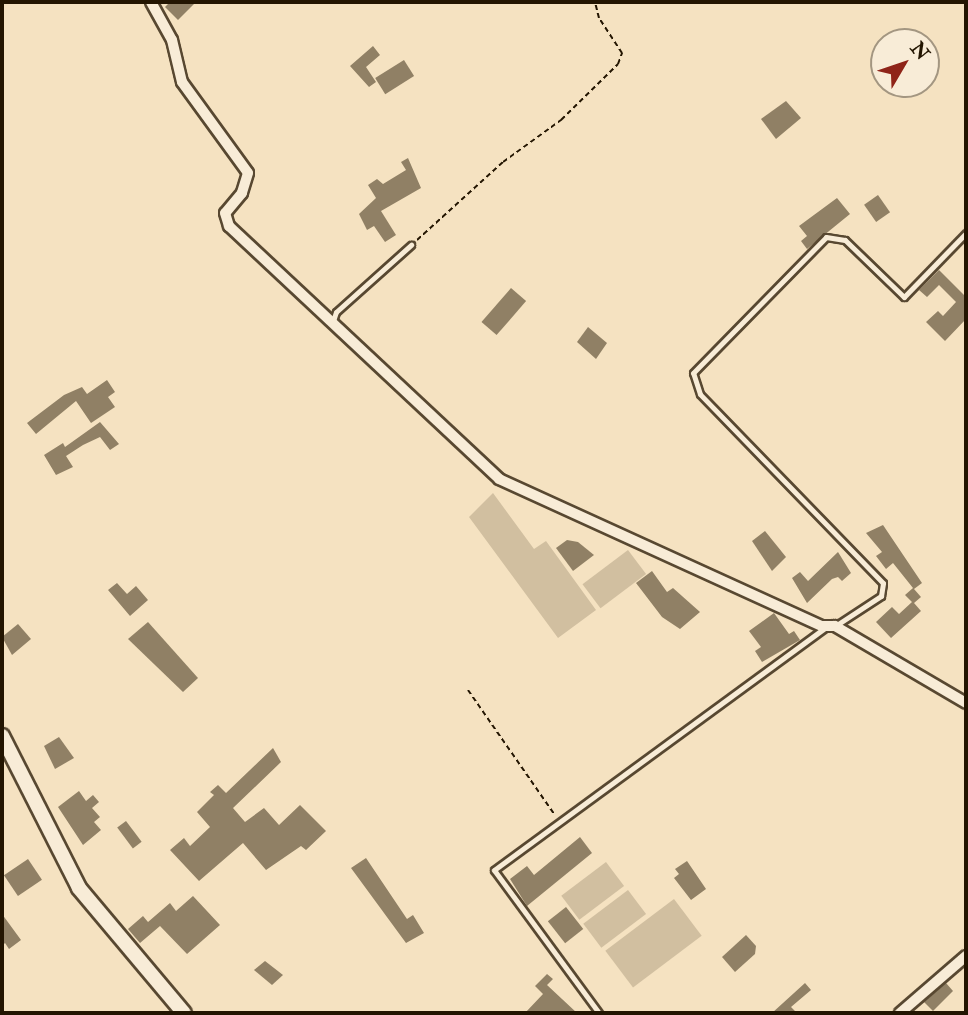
<!DOCTYPE html>
<style>
body{margin:0}
#map{position:relative;width:968px;height:1015px;overflow:hidden;background:#f5e2c1;font-family:"IM FELL Double Pica",serif}
div>[style]{position:absolute}
[style*='--x']{left:calc(var(--x)*1px);top:calc(var(--y)*1px);width:calc(var(--w)*1px);rotate:calc(var(--a)*1deg)}
.green>*{inset:0;background:#d1bfa0;transform-origin:0 0}
.building>*{inset:0;background:#908065;transform-origin:0 0}
.path>*{height:2px;margin-top:-1px;transform-origin:0;background:repeating-linear-gradient(90deg,#231501 0 5px,transparent 0 8.5px)}
.roads{filter:drop-shadow(2px 0 #584831) drop-shadow(-2px 0 #584831) drop-shadow(0 2px #584831) drop-shadow(0 -2px #584831)}
.lane>*{height:5px;margin:-2.5px;padding:0 2.5px;transform-origin:2.5px;border-radius:2.5px;background:#f8ecd7}
.street>*{height:10px;margin:-5px;padding:0 5px;transform-origin:5px;border-radius:5px;background:#f8ecd7}
.secondary>*{height:14px;margin:-7px;padding:0 7px;transform-origin:7px;border-radius:7px;background:#f8ecd7}
span{translate:-50% -50%;white-space:nowrap;text-align:center;line-height:1.15;-webkit-text-stroke:7px #f8ecd7;paint-order:stroke}
.frame{position:absolute;inset:0;border:4px solid #231501;pointer-events:none}
.north{position:absolute;left:870px;top:28px;width:70px;height:70px;box-sizing:border-box;background:#f8ecd7;border:2px solid #a39681;border-radius:50%;rotate:51deg;font-size:19px;font-weight:700;line-height:28px;text-align:center;color:#231501}
.north::after{content:'';display:block;margin:auto;width:24px;height:32px;background:#8f2418;clip-path:polygon(50% 0,100% 100%,50% 72%,0 100%)}
</style>
<div id="map">
<div class="green">
<div style="clip-path:polygon(493px 493px,534px 549px,546px 541px,596px 610px,558px 638px,469px 517px)"></div>
<div style="left:628px;top:550px;width:30px;height:57px;rotate:53deg"></div>
<div style="left:606px;top:862px;width:30px;height:56px;rotate:53deg"></div>
<div style="left:628px;top:890px;width:30px;height:56px;rotate:53deg"></div>
<div style="left:674px;top:899px;width:46px;height:86px;rotate:53deg"></div>
</div>
<div class="building">
<div style="clip-path:polygon(170px 2px,196px 2px,178px 20px,165px 7px)"></div>
<div style="clip-path:polygon(373px 46px,380px 55px,366px 67px,376px 82px,369px 87px,350px 66px)"></div>
<div style="left:404px;top:60px;width:19px;height:34px;rotate:58deg"></div>
<div style="clip-path:polygon(786px 101px,801px 118px,776px 139px,761px 119px)"></div>
<div style="clip-path:polygon(408px 158px,421px 188px,381px 211px,396px 235px,385px 242px,374px 226px,367px 230px,359px 214px,376px 198px,368px 185px,377px 179px,383px 184px,406px 170px,401px 162px)"></div>
<div style="left:878px;top:195px;width:21px;height:17px;rotate:55deg"></div>
<div style="clip-path:polygon(837px 198px,850px 214px,807px 249px,801px 241px,807px 236px,799px 226px)"></div>
<div style="clip-path:polygon(939px 270px,966px 297px,966px 319px,945px 341px,926px 322px,938px 311px,943px 316px,956px 302px,939px 285px,927px 297px,919px 290px)"></div>
<div style="left:511px;top:288px;width:20px;height:45px;rotate:41deg"></div>
<div style="clip-path:polygon(588px 327px,607px 343px,596px 359px,577px 342px)"></div>
<div style="clip-path:polygon(107px 380px,115px 392px,108px 397px,115px 407px,91px 423px,76px 401px,36px 434px,27px 423px,64px 395px,82px 387px,87px 394px)"></div>
<div style="clip-path:polygon(100px 422px,119px 444px,110px 450px,100px 437px,83px 445px,66px 456px,73px 467px,56px 475px,44px 455px,63px 443px,65px 447px)"></div>
<div style="clip-path:polygon(883px 525px,922px 583px,914px 589px,921px 597px,914px 603px,921px 611px,891px 638px,876px 622px,892px 607px,899px 614px,912px 602px,905px 595px,913px 588px,893px 563px,886px 569px,876px 556px,882px 552px,866px 533px)"></div>
<div style="clip-path:polygon(765px 531px,786px 557px,772px 571px,752px 541px)"></div>
<div style="clip-path:polygon(567px 540px,578px 542px,594px 555px,573px 571px,556px 548px)"></div>
<div style="clip-path:polygon(838px 552px,851px 573px,842px 581px,838px 577px,832px 579px,807px 603px,792px 578px,800px 572px,808px 581px)"></div>
<div style="clip-path:polygon(652px 571px,667px 592px,673px 588px,700px 612px,680px 629px,662px 617px,636px 583px)"></div>
<div style="clip-path:polygon(117px 583px,127px 594px,136px 586px,148px 600px,130px 616px,108px 590px)"></div>
<div style="clip-path:polygon(774px 613px,789px 634px,794px 631px,800px 640px,762px 662px,755px 651px,761px 647px,749px 631px)"></div>
<div style="clip-path:polygon(148px 622px,198px 678px,183px 692px,128px 639px)"></div>
<div style="clip-path:polygon(18px 624px,31px 639px,12px 655px,2px 637px)"></div>
<div style="clip-path:polygon(59px 737px,74px 758px,55px 769px,44px 746px)"></div>
<div style="clip-path:polygon(273px 748px,281px 762px,233px 808px,245px 822px,264px 808px,279px 825px,300px 805px,326px 831px,306px 850px,301px 846px,266px 870px,243px 843px,199px 881px,170px 850px,184px 838px,190px 846px,210px 827px,197px 812px,214px 795px,210px 792px,218px 785px,226px 793px)"></div>
<div style="clip-path:polygon(79px 791px,86px 801px,93px 795px,99px 802px,92px 808px,100px 817px,94px 822px,101px 830px,83px 845px,58px 807px)"></div>
<div style="left:126px;top:821px;width:26px;height:11px;rotate:53deg"></div>
<div style="clip-path:polygon(580px 837px,592px 853px,527px 906px,510px 879px,527px 866px,534px 875px)"></div>
<div style="clip-path:polygon(366px 858px,407px 919px,413px 915px,424px 933px,406px 943px,351px 868px)"></div>
<div style="left:28px;top:859px;width:25px;height:29px;rotate:56deg"></div>
<div style="clip-path:polygon(687px 861px,706px 889px,691px 900px,674px 878px,679px 874px,675px 869px)"></div>
<div style="clip-path:polygon(193px 896px,220px 925px,187px 954px,160px 926px,140px 943px,128px 929px,143px 916px,148px 922px,170px 903px,176px 911px)"></div>
<div style="left:566px;top:907px;width:28px;height:23px;rotate:52deg"></div>
<div style="clip-path:polygon(2px 914px,21px 940px,9px 949px,5px 943px,2px 946px)"></div>
<div style="clip-path:polygon(746px 935px,756px 946px,755px 954px,735px 972px,722px 957px)"></div>
<div style="clip-path:polygon(265px 961px,283px 975px,272px 985px,254px 970px)"></div>
<div style="clip-path:polygon(547px 974px,553px 979px,547px 985px,577px 1013px,525px 1013px,543px 994px,535px 986px)"></div>
<div style="clip-path:polygon(805px 983px,811px 990px,791px 1007px,797px 1013px,772px 1013px)"></div>
<div style="clip-path:polygon(946px 983px,953px 991px,933px 1011px,924px 1002px)"></div>
</div>
<div class="path">
<div style="--x:417;--y:240;--w:116;--a:-42.2"></div>
<div style="--x:503;--y:162;--w:72;--a:-35.9"></div>
<div style="--x:561;--y:120;--w:80;--a:-44.5"></div>
<div style="--x:618;--y:64;--w:12;--a:-70"></div>
<div style="--x:622;--y:53;--w:42;--a:-123.3"></div>
<div style="--x:599;--y:18;--w:16;--a:-104"></div>
<div style="--x:468;--y:690;--w:152;--a:55.2"></div>
</div>
<div class="roads">
<div class="lane">
<div style="--x:333;--y:321;--w:9;--a:-72"></div>
<div style="--x:336;--y:312;--w:101;--a:-41.8"></div>
<div style="--x:835;--y:626;--w:55;--a:-33.1"></div>
<div style="--x:881;--y:596;--w:13;--a:-81"></div>
<div style="--x:883;--y:583;--w:263;--a:-134.1"></div>
<div style="--x:700;--y:394;--w:22;--a:-108"></div>
<div style="--x:693;--y:373;--w:190;--a:-45.6"></div>
<div style="--x:826;--y:237;--w:19;--a:9"></div>
<div style="--x:845;--y:240;--w:82;--a:44"></div>
<div style="--x:904;--y:297;--w:89;--a:-45.9"></div>
<div style="--x:599;--y:1013;--w:177;--a:-126.3"></div>
<div style="--x:494;--y:870;--w:410;--a:-36.2"></div>
</div>
<div class="street">
<div style="--x:151;--y:2;--w:43;--a:61.1"></div>
<div style="--x:172;--y:40;--w:43;--a:76.6"></div>
<div style="--x:182;--y:82;--w:112;--a:54"></div>
<div style="--x:248;--y:173;--w:21;--a:107"></div>
<div style="--x:242;--y:193;--w:26;--a:130"></div>
<div style="--x:225;--y:213;--w:14;--a:73"></div>
<div style="--x:229;--y:226;--w:370;--a:43.1"></div>
<div style="--x:499;--y:479;--w:355;--a:24.5"></div>
<div style="--x:822;--y:626;--w:13;--a:0"></div>
<div style="--x:835;--y:626;--w:152;--a:30.4"></div>
<div style="--x:900;--y:1013;--w:87;--a:-40.8"></div>
</div>
<div class="secondary">
<div style="--x:2;--y:736;--w:170;--a:63.1"></div>
<div style="--x:79;--y:888;--w:163;--a:50"></div>
</div>
</div>
<div class="frame"></div>
<div class="north">N</div>
</div>
